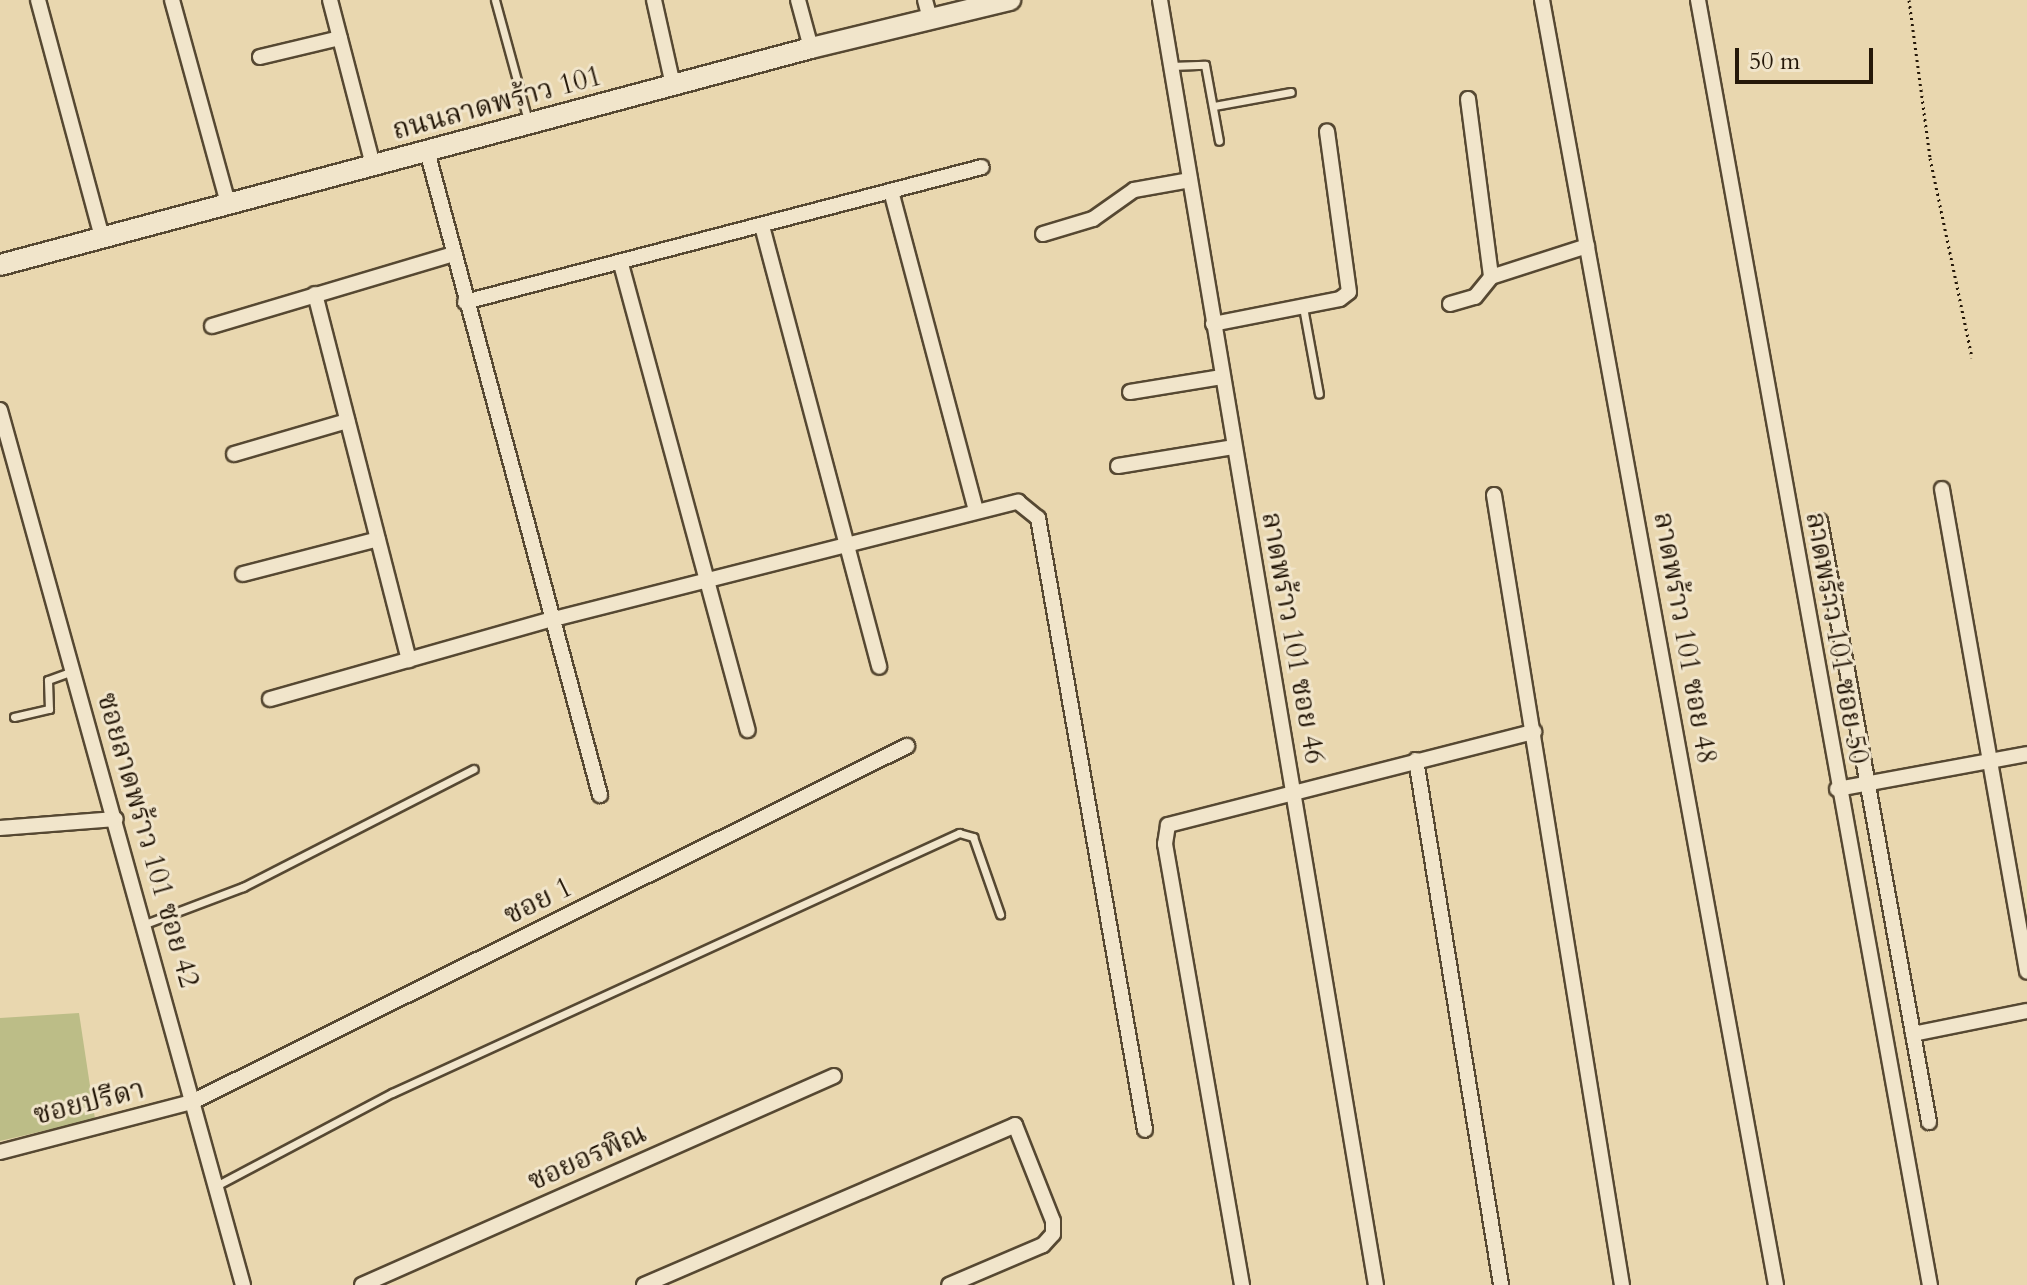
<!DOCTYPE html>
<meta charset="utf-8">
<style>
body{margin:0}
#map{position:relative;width:2027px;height:1285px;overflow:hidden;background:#e9d7af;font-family:Cardo,"Noto Serif Thai",serif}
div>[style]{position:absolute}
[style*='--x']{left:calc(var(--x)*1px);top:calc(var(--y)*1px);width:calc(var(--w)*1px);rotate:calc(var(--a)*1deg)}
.green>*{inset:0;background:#bcbd87}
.path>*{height:3px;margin-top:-1.5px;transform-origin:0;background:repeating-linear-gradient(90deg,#251809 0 2px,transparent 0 6px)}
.roads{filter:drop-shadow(2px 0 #564832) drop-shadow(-2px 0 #564832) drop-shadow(0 2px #564832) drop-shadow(0 -2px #564832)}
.lane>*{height:7px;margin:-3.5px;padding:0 3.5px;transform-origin:3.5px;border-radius:3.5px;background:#f1e5cb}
.street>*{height:14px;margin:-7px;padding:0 7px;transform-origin:7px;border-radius:7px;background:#f1e5cb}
.secondary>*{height:20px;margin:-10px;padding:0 10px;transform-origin:10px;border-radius:10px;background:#f1e5cb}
span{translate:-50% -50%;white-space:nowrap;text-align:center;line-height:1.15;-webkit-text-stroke:6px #f1e5cb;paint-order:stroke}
.street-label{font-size:28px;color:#251809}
.scale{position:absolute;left:1735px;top:48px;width:138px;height:36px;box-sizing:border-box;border:4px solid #251809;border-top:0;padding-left:10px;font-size:24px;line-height:28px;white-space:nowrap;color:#251809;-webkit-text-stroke:6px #f1e5cb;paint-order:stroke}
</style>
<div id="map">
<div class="green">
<div style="clip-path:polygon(79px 1013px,95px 1119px,0 1141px,0 1018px)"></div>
</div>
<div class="path">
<div style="--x:1909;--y:0;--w:159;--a:82.4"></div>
<div style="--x:1930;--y:158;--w:204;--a:78.1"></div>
</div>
<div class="roads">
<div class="lane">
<div style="--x:495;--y:0;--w:125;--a:74.7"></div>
<div style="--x:1171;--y:66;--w:34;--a:-2"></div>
<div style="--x:1205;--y:65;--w:77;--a:79.6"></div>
<div style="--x:1214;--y:106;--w:78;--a:-10.3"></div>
<div style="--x:1303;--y:307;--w:88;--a:79.6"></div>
<div style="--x:14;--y:717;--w:36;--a:-13"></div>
<div style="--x:49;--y:709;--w:29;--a:-92"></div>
<div style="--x:48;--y:680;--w:27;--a:-20"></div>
<div style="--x:145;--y:924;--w:105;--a:-20.7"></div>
<div style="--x:243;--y:887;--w:259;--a:-27.1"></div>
<div style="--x:216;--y:1186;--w:199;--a:-27.9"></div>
<div style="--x:392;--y:1093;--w:624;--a:-24.63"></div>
<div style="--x:959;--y:833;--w:15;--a:16"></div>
<div style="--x:973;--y:837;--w:82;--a:70.7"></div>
</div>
<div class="street">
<div style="--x:38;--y:0;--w:246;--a:74.9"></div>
<div style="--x:172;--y:0;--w:212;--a:74.6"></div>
<div style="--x:330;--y:0;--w:171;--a:75.4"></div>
<div style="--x:654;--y:0;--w:87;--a:77.4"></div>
<div style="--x:798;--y:0;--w:50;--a:74.8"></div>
<div style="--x:925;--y:0;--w:20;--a:75"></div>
<div style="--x:1160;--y:0;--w:1303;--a:80.46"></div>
<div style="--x:1542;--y:0;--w:1306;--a:79.68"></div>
<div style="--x:1698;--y:0;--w:1306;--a:79.77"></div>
<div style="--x:260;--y:57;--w:82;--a:-13.4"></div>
<div style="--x:1468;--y:99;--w:179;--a:82.6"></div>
<div style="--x:427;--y:151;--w:667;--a:74.96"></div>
<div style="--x:891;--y:191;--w:331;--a:75.1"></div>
<div style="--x:762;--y:226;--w:456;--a:75.1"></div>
<div style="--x:1043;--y:234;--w:52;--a:-16.7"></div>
<div style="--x:1093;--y:219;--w:50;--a:-35.3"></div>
<div style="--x:1134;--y:190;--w:57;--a:-10.1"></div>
<div style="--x:621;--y:264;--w:483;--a:74.8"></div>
<div style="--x:315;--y:294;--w:378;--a:75.6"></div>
<div style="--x:465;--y:302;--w:534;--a:-14.63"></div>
<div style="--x:1450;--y:304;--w:26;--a:-16"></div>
<div style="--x:1475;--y:297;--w:26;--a:-51"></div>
<div style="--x:1491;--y:277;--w:101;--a:-17.9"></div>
<div style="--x:1213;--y:324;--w:129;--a:-11.1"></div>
<div style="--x:1340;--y:299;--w:11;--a:-38"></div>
<div style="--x:1349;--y:292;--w:162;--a:-97.8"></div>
<div style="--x:212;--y:326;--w:252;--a:-16.6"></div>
<div style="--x:1130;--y:392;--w:93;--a:-9.3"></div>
<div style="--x:0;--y:410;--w:908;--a:74.48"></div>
<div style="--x:234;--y:454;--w:118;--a:-16.3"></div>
<div style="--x:1118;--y:466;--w:118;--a:-9.3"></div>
<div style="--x:1942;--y:489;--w:490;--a:80"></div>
<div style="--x:1494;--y:495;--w:800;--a:80.8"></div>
<div style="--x:1820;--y:521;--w:611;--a:79.72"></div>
<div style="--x:243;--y:574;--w:139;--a:-14.5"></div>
<div style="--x:270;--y:699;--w:291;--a:-15.8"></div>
<div style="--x:550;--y:620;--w:483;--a:-14.2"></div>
<div style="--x:1018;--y:502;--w:26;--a:39"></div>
<div style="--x:1038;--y:518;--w:621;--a:80.08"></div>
<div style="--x:1416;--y:760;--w:532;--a:80.8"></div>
<div style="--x:1837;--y:789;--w:193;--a:-10.4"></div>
<div style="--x:0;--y:828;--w:116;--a:-4.4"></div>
<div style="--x:1913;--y:1034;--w:116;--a:-11.4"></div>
<div style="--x:0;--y:1152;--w:198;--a:-14.6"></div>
<div style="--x:192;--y:1102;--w:799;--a:-26.47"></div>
<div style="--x:362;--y:1285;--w:516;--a:-23.88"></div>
<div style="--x:644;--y:1285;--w:404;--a:-23.3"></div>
<div style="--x:1015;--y:1125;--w:103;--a:68.4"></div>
<div style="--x:1053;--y:1221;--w:13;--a:90"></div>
<div style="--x:1053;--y:1234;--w:15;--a:132"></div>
<div style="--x:1043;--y:1245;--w:102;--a:156.9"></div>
<div style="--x:1242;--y:1285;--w:448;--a:-99.9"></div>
<div style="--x:1165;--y:844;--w:19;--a:-81"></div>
<div style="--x:1168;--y:825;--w:378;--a:-14.3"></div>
</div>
<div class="secondary">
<div style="--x:0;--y:265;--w:840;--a:-14.98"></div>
<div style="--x:811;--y:48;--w:205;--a:-13.6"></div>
</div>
</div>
<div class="street-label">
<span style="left:497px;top:103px;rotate:-15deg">ถนนลาดพร้าว 101</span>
<span style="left:1293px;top:638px;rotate:80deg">ลาดพร้าว 101 ซอย 46</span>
<span style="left:1685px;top:638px;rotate:80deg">ลาดพร้าว 101 ซอย 48</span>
<span style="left:1837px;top:638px;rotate:80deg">ลาดพร้าว 101 ซอย 50</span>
<span style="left:148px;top:840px;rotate:74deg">ซอยลาดพร้าว 101 ซอย 42</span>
<span style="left:538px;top:901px;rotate:-26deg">ซอย 1</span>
<span style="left:89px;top:1102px;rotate:-14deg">ซอยปรีดา</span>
<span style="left:587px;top:1157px;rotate:-24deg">ซอยอรพิณ</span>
</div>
<div class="scale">50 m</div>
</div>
